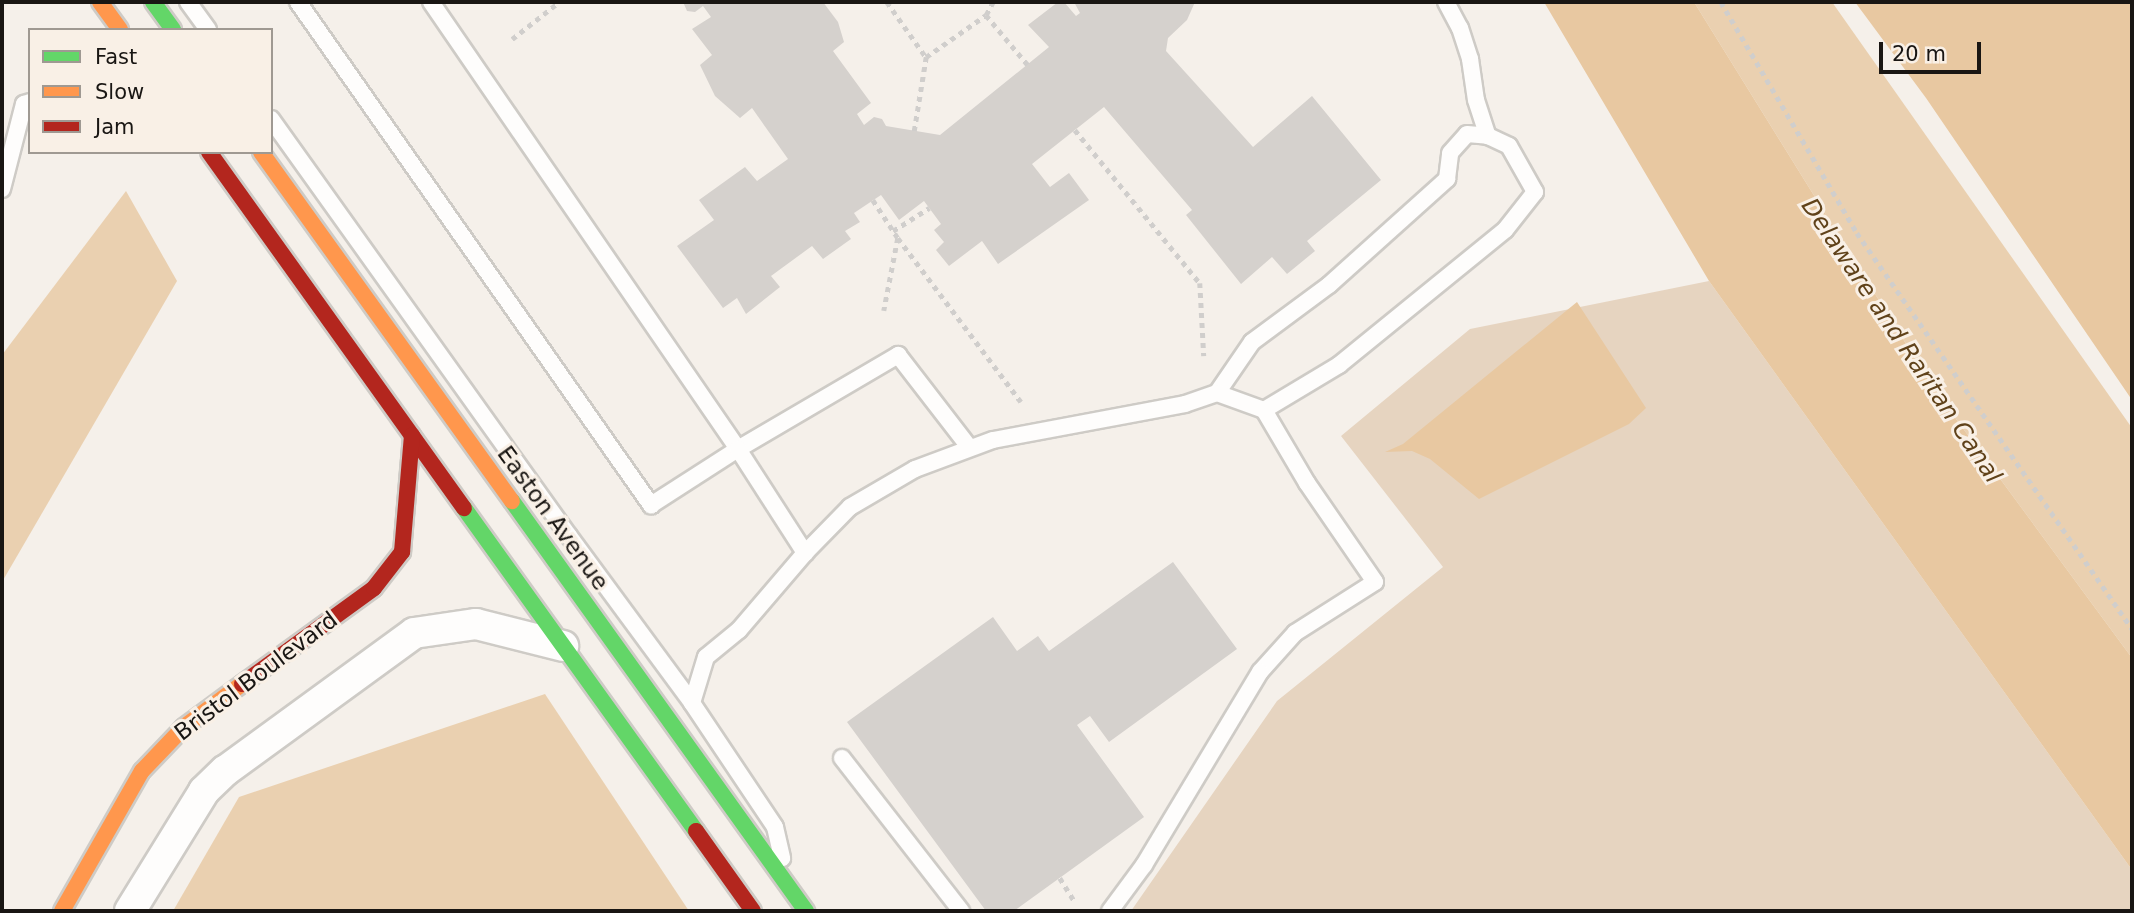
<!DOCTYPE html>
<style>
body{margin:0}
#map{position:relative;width:2134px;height:913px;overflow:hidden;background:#f5f0ea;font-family:"DejaVu Sans",sans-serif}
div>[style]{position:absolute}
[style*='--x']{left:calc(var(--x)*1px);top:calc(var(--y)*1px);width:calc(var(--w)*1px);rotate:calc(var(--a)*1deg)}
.green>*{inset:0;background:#e6d4c0}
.forest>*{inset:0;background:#ead0b0}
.water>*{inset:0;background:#e8c8a1}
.building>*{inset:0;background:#d5d1cd}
.path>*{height:4.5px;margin-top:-2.25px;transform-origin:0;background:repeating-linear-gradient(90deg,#d0cecc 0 5px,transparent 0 10px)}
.roads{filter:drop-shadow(2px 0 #cecbc6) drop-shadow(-2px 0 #cecbc6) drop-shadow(0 2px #cecbc6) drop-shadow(0 -2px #cecbc6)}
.lane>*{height:16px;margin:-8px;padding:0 8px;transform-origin:8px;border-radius:8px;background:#fefdfc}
.street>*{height:30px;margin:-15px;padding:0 15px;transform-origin:15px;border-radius:15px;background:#fefdfc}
.fast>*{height:16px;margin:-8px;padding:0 8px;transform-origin:8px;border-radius:8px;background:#63d668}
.slow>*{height:16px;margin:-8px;padding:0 8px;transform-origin:8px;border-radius:8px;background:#ff974d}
.jam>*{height:16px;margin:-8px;padding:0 8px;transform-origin:8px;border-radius:8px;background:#b3261e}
span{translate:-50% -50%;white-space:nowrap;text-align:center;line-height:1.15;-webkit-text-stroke:6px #f9f0e6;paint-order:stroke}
.street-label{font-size:23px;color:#191613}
.water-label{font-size:24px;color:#60421a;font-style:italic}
.frame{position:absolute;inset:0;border:4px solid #191613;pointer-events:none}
.legend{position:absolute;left:28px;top:28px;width:245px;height:126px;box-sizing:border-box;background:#f9f0e6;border:2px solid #9f9992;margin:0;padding:9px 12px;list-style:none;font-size:21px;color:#191613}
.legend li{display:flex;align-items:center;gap:14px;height:35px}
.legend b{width:35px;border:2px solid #9f9992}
.scale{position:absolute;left:1879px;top:42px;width:102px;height:32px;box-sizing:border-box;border:4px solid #191613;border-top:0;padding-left:9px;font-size:21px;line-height:24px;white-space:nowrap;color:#191613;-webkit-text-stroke:5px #f9f0e6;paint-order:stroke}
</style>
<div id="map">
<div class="green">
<div style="clip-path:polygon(1709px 281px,2132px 870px,2132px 911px,1131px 911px,1277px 701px,1443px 567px,1341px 436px,1470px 329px)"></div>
</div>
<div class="forest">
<div style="clip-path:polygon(1694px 2px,1832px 2px,2132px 428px,2132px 658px,1934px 389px)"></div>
<div style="clip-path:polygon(126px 191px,177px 281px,2px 582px,2px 355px)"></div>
<div style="clip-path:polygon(545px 694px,689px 911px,173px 911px,239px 797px)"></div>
</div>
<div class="water">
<div style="clip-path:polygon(1544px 2px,1694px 2px,1934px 389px,2132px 658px,2132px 870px,1709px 281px)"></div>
<div style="clip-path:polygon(1855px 2px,2132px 2px,2132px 400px,1926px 98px)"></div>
<div style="clip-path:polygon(1577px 302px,1646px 408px,1629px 424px,1479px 499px,1430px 459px,1412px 451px,1385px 452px,1403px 444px)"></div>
</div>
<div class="building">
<div style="clip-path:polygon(683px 2px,823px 2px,838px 22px,844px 42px,833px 51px,871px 103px,857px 114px,864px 125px,874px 117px,882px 119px,886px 126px,940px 135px,1049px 47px,1028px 25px,1058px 2px,1064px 2px,1076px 16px,1080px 13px,1074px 2px,1195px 2px,1187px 20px,1168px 38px,1166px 51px,1253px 147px,1312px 96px,1381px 180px,1307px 241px,1315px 251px,1287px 274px,1272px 257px,1241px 284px,1186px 215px,1192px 210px,1104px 107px,1032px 164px,1050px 187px,1069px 173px,1089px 200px,998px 264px,982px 241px,949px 266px,936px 250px,944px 242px,934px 230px,941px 224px,924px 201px,899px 220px,881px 195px,854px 213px,860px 222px,845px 231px,851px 239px,823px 259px,812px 246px,771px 276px,780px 287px,746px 314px,737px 298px,723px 308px,677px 246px,714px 220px,699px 200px,745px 167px,757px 181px,788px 159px,752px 108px,740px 118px,715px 96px,700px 65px,712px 55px,692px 29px,711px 17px,703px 6px,695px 12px,687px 11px)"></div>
<div style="clip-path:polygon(1173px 562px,1237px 649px,1109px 742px,1090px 716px,1077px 725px,1144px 817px,1014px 911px,986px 911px,847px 722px,993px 617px,1017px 651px,1038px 636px,1049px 651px)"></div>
</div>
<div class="path">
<div style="--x:887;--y:2;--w:67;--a:54.7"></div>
<div style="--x:926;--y:57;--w:73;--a:-35"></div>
<div style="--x:986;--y:15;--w:65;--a:50"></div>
<div style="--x:1721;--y:2;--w:268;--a:59.5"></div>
<div style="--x:1857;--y:233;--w:482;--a:55.2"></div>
<div style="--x:986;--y:15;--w:15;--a:-62"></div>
<div style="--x:512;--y:39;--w:60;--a:-38.2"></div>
<div style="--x:1075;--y:130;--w:198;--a:50.8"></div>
<div style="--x:1200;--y:283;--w:73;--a:86.9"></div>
<div style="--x:914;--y:131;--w:75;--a:-80.8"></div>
<div style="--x:873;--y:200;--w:45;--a:56.7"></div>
<div style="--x:898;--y:238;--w:74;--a:100.9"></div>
<div style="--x:893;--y:231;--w:43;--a:-32.6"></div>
<div style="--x:898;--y:238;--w:205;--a:53.1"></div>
<div style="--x:1060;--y:878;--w:28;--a:58"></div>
</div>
<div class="roads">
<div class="lane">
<div style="--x:188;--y:2;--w:34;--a:54"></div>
<div style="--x:298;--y:2;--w:615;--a:54.94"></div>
<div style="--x:651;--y:505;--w:103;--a:-32.8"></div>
<div style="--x:738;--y:449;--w:186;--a:-30.4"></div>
<div style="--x:898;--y:355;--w:116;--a:52.3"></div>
<div style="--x:431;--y:2;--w:542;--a:55.52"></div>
<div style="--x:738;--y:449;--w:124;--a:57.2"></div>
<div style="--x:1446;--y:2;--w:30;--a:62"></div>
<div style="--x:1460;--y:28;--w:33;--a:72"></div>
<div style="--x:1470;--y:59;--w:41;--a:81.7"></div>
<div style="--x:1476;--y:100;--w:38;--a:72"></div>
<div style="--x:271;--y:119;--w:513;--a:54.45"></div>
<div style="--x:569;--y:536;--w:207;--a:53.6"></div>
<div style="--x:692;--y:703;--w:149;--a:56.2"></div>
<div style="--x:775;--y:827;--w:32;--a:77"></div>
<div style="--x:2;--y:189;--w:88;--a:-75.5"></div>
<div style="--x:24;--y:104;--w:6;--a:-18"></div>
<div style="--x:1217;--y:393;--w:62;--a:-55.5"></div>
<div style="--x:1252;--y:342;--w:96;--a:-36.5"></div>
<div style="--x:1329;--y:285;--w:159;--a:-41.9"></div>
<div style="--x:1447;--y:179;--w:26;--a:-83"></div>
<div style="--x:1450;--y:153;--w:25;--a:-48"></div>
<div style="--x:1467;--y:134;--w:21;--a:5"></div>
<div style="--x:1488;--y:136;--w:23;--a:25"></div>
<div style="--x:1509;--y:146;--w:53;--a:60.5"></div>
<div style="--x:1535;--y:192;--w:48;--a:128.3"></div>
<div style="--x:1505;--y:230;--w:214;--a:140.9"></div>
<div style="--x:1339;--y:365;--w:87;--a:149"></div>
<div style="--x:692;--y:703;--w:48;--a:-73.1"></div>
<div style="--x:706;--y:657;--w:43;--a:-39.3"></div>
<div style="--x:739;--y:630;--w:101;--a:-49.4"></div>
<div style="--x:805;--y:553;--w:64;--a:-45.6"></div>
<div style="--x:850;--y:507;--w:75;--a:-30.3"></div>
<div style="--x:915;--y:469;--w:83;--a:-20.4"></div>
<div style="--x:993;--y:440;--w:195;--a:-10.6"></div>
<div style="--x:1185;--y:404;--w:34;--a:-19"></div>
<div style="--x:1217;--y:393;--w:50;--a:19.9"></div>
<div style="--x:1264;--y:410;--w:85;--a:59.5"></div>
<div style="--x:1307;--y:483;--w:120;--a:55.5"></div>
<div style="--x:1375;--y:582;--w:95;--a:147.5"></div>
<div style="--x:1295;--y:633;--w:52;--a:131.9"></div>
<div style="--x:1260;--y:672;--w:225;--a:121"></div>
<div style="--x:1144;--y:865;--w:57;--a:126.5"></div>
<div style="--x:842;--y:758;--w:194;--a:52.1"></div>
</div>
<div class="street">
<div style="--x:130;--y:911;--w:141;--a:-58.3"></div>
<div style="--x:204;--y:791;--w:29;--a:-44"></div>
<div style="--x:225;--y:771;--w:234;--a:-36.1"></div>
<div style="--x:414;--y:633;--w:63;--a:-8.3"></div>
<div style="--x:476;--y:624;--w:90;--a:14.2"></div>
</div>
<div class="fast">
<div style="--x:153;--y:2;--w:34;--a:54"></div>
<div style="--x:512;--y:501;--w:505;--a:54.36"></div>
<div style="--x:464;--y:508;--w:398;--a:54.3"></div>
</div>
<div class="slow">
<div style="--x:100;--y:2;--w:34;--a:54"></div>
<div style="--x:261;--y:152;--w:430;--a:54.3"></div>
<div style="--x:62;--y:911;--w:161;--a:-60.3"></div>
<div style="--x:142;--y:771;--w:61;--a:-46.3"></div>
<div style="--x:184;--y:727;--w:72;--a:-36.6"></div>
</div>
<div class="jam">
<div style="--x:209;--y:152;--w:438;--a:54.4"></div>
<div style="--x:242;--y:684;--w:163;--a:-36"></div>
<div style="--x:374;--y:588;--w:46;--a:-52.1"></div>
<div style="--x:402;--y:552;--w:117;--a:-85.1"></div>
<div style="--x:696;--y:831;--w:98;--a:54.5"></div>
</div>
</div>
<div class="street-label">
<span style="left:553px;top:518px;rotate:54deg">Easton Avenue</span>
<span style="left:256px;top:676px;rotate:-37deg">Bristol Boulevard</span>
</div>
<div class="water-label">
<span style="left:1901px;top:341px;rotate:56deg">Delaware and Raritan Canal</span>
</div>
<div class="frame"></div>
<ul class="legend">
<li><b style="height:9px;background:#63d668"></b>Fast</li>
<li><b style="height:9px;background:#ff974d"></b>Slow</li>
<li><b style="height:9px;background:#b3261e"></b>Jam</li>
</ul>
<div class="scale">20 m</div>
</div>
